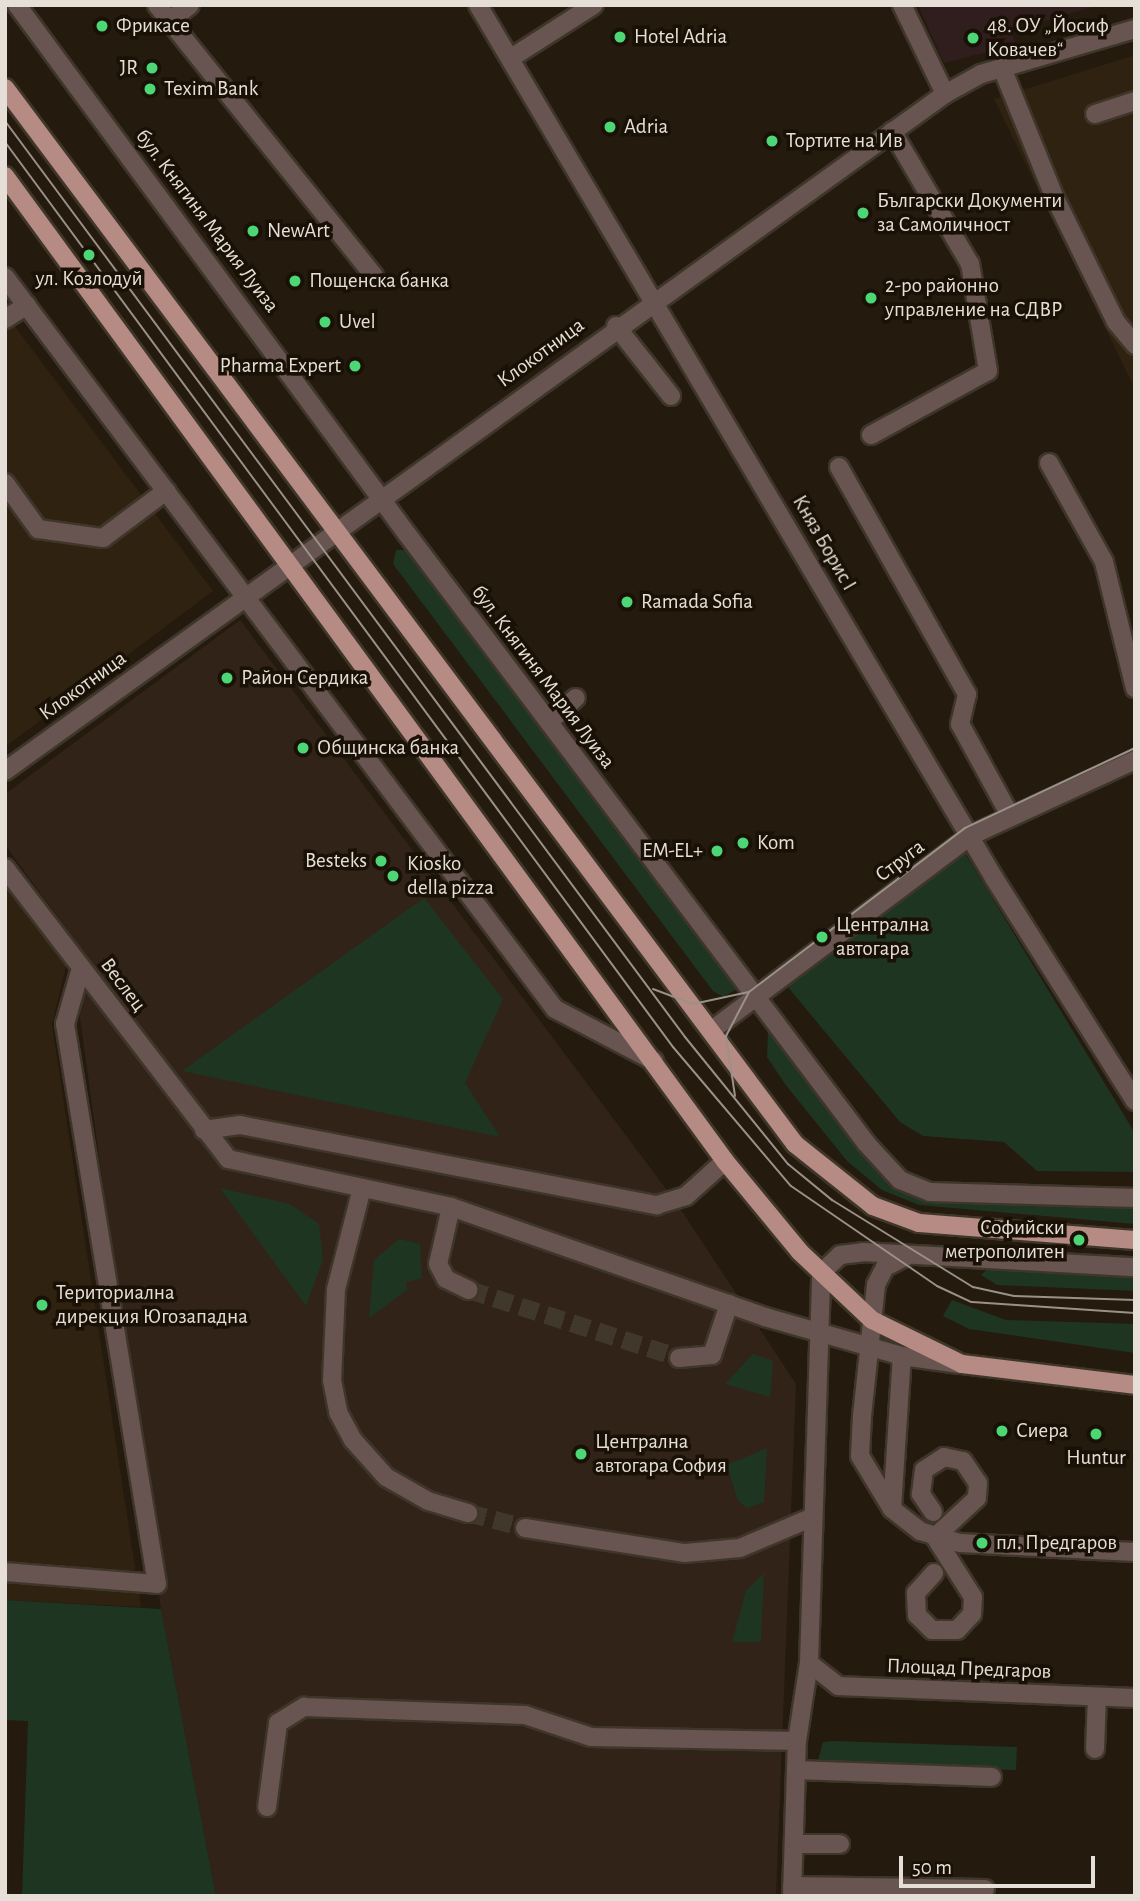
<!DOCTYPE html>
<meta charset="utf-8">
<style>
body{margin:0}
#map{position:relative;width:1140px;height:1901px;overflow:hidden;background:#241a0e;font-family:"Alegreya Sans",sans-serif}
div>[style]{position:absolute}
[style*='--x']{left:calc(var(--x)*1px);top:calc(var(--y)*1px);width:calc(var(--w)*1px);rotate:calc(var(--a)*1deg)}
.commercial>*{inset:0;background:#322319}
.built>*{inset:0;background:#302211}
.education>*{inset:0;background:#301d1d}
.green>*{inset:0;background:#1e3522}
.minor-tunnel>*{height:18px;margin-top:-9px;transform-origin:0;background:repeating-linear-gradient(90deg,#41382c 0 18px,transparent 0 27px)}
.roads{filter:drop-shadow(2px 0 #3f362a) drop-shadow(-2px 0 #3f362a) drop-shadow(0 2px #3f362a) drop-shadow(0 -2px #3f362a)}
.minor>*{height:18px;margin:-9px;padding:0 9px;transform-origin:9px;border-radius:9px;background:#685450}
.major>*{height:18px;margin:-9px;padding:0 9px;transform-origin:9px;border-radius:9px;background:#b58b83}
.tram>*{height:2px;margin:-1px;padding:0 1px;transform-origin:1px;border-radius:1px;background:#9a9288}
.dots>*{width:19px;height:19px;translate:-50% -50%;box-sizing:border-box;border:4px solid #1a1106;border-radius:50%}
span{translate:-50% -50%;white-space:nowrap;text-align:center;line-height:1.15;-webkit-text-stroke:7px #1a1106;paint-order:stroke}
.poi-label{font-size:21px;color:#e6dfd7}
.left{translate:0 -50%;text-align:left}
.right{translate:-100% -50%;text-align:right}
.street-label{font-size:21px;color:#e6dfd7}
.frame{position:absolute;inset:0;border:7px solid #e6dfd7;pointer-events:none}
.scale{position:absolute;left:899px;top:1856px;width:196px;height:32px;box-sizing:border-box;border:4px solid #e6dfd7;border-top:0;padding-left:9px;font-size:21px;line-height:24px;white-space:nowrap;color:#e6dfd7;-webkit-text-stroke:5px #1a1106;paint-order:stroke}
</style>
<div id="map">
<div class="commercial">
<div style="clip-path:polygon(240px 620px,675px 1201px,796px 1384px,776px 1896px,216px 1896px,161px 1609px,79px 1010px,90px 961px,5px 845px,5px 794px)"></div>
</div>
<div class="built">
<div style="clip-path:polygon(1135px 55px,1135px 389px,994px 99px)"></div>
<div style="clip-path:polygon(5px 313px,213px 591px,5px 747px)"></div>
<div style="clip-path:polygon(5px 887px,66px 966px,52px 1025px,141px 1607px,5px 1600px)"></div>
</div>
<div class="education">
<div style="clip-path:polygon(918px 5px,1099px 5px,1011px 31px,1016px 45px,944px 63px)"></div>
</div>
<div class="green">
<div style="clip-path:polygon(396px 550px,409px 550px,739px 988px,723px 997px,713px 991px,393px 564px)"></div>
<div style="clip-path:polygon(965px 853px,1133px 1130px,1135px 1172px,1037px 1171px,1004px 1142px,923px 1136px,900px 1122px,787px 986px)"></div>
<div style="clip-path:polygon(424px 898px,503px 999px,465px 1083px,500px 1137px,182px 1071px)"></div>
<div style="clip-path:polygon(768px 1031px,861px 1150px,906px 1192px,934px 1202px,1135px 1208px,1135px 1224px,919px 1205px,882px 1190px,847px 1161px,785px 1084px,767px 1057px)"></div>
<div style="clip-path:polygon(220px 1188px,290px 1204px,319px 1224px,323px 1260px,306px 1306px)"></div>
<div style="clip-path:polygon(399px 1239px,420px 1244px,422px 1278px,406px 1282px,407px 1290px,369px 1318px,374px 1260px)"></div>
<div style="clip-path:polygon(988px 1268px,1135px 1272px,1135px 1291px,997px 1285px,981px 1275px)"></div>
<div style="clip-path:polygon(952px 1300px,1006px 1320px,1135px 1324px,1135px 1353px,969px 1329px,943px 1316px)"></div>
<div style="clip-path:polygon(753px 1354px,773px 1361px,770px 1397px,725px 1384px)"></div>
<div style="clip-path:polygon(767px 1448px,764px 1502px,747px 1508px,738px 1501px,727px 1465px)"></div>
<div style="clip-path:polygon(764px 1573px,761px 1642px,732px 1642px,746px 1591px)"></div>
<div style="clip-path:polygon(5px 1600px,161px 1609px,216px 1896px,22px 1896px,28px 1721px,5px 1720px)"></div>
<div style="clip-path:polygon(833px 1741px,1017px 1747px,1016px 1770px,817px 1764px,823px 1742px)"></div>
</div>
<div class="minor-tunnel">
<div style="--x:469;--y:1290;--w:221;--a:17.9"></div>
<div style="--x:468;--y:1513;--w:59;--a:14.7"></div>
</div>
<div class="roads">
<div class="minor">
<div style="--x:17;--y:5;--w:657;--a:53.6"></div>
<div style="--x:407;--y:534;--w:763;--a:52.99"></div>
<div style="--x:866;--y:1143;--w:50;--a:47.4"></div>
<div style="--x:900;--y:1180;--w:32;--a:22"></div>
<div style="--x:930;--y:1192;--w:205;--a:1.7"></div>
<div style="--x:157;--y:5;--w:347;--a:51.3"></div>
<div style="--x:478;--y:5;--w:1014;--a:59.41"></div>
<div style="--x:994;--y:878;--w:264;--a:57.7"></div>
<div style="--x:902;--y:5;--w:99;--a:64.2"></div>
<div style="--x:169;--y:21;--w:26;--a:-37"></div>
<div style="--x:511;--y:58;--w:98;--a:-32.6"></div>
<div style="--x:1002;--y:68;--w:138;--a:67.9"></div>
<div style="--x:1054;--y:196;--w:140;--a:63.8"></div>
<div style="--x:1116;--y:322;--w:30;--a:50"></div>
<div style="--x:1095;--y:114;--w:42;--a:-18"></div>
<div style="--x:5;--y:277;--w:916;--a:53.08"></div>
<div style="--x:555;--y:1009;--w:112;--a:27.7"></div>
<div style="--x:5;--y:319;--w:26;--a:-32"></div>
<div style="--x:616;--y:326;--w:89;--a:51.8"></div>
<div style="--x:871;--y:435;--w:133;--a:-28.7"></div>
<div style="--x:988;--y:371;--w:109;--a:-99.5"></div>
<div style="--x:970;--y:264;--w:154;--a:-120.4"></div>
<div style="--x:1049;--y:463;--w:113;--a:60.9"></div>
<div style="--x:1104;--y:562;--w:130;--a:76.2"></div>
<div style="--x:839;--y:467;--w:261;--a:60.6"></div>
<div style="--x:967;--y:694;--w:31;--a:103"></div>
<div style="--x:960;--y:724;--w:106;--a:61.3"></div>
<div style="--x:5;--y:483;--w:57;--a:54.3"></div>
<div style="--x:38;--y:529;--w:66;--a:7.9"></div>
<div style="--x:103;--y:538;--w:79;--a:-36.7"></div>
<div style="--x:549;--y:722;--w:36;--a:-42"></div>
<div style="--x:5;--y:771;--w:1158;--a:-35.76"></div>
<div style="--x:945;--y:94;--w:41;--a:-29.1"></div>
<div style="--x:981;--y:74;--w:160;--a:-16.3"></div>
<div style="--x:5;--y:868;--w:367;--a:52.5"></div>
<div style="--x:228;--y:1159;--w:228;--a:12.1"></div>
<div style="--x:451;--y:1207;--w:333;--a:19.3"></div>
<div style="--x:765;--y:1317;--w:142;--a:15.9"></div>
<div style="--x:902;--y:1356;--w:58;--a:8"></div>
<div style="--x:712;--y:1030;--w:323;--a:-36.9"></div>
<div style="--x:970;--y:836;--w:182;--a:-24.7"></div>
<div style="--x:204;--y:1130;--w:36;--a:-8"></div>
<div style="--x:240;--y:1125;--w:425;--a:10.9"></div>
<div style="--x:657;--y:1205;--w:30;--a:-17"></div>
<div style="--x:686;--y:1196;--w:52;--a:-41.9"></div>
<div style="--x:362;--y:1188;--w:104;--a:104.4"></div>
<div style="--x:336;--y:1289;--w:91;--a:92.5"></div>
<div style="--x:332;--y:1380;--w:33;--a:79"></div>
<div style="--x:338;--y:1412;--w:32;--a:62"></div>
<div style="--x:353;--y:1440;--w:50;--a:48.3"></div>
<div style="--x:386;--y:1477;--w:48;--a:29.7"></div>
<div style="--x:428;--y:1501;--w:42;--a:16.7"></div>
<div style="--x:451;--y:1207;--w:58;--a:102.8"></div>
<div style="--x:438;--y:1264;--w:17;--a:62"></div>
<div style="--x:446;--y:1279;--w:25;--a:26"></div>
<div style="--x:907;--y:1256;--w:25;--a:153"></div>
<div style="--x:885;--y:1267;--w:20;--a:117"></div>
<div style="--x:876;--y:1285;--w:132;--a:96.1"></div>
<div style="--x:862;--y:1416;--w:40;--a:92.9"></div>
<div style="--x:860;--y:1456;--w:62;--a:58.9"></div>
<div style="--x:892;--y:1509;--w:36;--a:38"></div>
<div style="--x:920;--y:1531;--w:42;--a:16.7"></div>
<div style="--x:960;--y:1543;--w:174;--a:3"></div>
<div style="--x:679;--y:1358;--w:33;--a:-5"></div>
<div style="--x:712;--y:1355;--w:54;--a:-71.6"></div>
<div style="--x:892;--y:1509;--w:153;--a:-86.3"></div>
<div style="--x:933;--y:1512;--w:22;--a:-124"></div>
<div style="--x:921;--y:1494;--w:24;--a:-83"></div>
<div style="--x:924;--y:1470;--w:24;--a:-33"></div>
<div style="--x:944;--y:1457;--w:19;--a:12"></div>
<div style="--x:963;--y:1461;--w:27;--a:56"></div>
<div style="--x:978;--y:1483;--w:15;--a:94"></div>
<div style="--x:977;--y:1498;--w:57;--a:137.1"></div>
<div style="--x:935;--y:1537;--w:71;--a:57.7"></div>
<div style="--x:973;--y:1597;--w:17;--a:93"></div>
<div style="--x:972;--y:1614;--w:22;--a:133"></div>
<div style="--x:957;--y:1630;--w:25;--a:180"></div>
<div style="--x:932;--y:1630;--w:21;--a:-135"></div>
<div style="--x:917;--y:1615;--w:22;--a:-93"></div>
<div style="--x:916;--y:1593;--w:27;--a:-48"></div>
<div style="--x:525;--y:1528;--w:162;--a:8.9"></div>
<div style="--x:685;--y:1553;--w:55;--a:-5.2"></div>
<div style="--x:740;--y:1548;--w:79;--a:-23"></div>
<div style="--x:5;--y:1572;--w:152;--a:4.5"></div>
<div style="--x:157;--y:1584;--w:568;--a:-99.33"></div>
<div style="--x:65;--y:1024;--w:58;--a:-74.1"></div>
<div style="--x:809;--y:1663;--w:37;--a:38"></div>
<div style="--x:838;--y:1686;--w:297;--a:2.3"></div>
<div style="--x:1095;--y:1749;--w:52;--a:-87.8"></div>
<div style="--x:796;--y:1770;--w:196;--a:2"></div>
<div style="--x:267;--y:1807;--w:85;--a:-82.5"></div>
<div style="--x:278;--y:1723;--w:31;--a:-32"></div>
<div style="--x:304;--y:1707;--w:221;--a:2.1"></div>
<div style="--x:525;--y:1715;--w:70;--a:18.4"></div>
<div style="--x:591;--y:1737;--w:206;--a:1.1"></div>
<div style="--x:794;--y:1844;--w:46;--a:0"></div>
<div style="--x:792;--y:1886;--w:193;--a:0.9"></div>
<div style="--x:792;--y:1896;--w:155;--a:-88.2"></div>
<div style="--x:797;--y:1741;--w:79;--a:-81.3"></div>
<div style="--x:809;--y:1663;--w:390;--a:-88.2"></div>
<div style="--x:821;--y:1273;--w:26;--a:-43"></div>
<div style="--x:840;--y:1255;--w:23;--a:-7"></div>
<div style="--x:863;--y:1252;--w:272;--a:3.2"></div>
</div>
<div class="major">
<div style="--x:5;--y:88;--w:1319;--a:53.2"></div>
<div style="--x:795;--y:1144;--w:100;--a:38.5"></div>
<div style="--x:873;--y:1206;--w:49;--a:20.3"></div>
<div style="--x:919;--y:1223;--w:217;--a:4.5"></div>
<div style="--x:5;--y:176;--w:1220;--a:53.83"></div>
<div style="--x:725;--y:1161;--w:118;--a:50.5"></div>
<div style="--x:800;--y:1252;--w:99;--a:43.4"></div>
<div style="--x:872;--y:1320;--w:100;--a:26.1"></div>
<div style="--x:962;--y:1364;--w:174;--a:6.9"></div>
</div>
</div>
<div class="tram">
<div style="--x:5;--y:121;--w:1141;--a:53.41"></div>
<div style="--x:685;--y:1037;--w:164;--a:51"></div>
<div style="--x:788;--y:1164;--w:57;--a:39.3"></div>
<div style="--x:832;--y:1200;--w:166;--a:31.7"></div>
<div style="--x:973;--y:1287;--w:42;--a:12.4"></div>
<div style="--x:1014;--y:1296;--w:121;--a:1.9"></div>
<div style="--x:5;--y:142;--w:1125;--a:53.57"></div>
<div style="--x:673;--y:1047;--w:182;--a:49.7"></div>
<div style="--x:791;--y:1186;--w:177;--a:34.4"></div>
<div style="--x:937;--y:1286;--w:38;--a:25"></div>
<div style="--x:972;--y:1302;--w:163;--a:3.9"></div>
<div style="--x:653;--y:989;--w:43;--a:20.6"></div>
<div style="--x:693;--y:1004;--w:57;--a:-12.1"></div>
<div style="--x:749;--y:992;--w:271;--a:-37.2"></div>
<div style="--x:965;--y:828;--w:188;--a:-25.2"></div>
<div style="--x:735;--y:1096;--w:61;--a:-98.5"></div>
<div style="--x:726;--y:1036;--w:50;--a:-62.4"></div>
</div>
<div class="dots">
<div style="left:102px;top:26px;background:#4cd676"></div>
<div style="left:620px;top:37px;background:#4cd676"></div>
<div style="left:973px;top:38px;background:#4cd676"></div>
<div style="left:152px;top:68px;background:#4cd676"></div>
<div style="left:150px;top:89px;background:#4cd676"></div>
<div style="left:610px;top:127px;background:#4cd676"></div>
<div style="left:772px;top:141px;background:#4cd676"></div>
<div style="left:863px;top:213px;background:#4cd676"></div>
<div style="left:253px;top:231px;background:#4cd676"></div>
<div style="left:89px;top:255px;background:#4cd676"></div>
<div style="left:295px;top:281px;background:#4cd676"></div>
<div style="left:871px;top:298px;background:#4cd676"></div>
<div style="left:325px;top:322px;background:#4cd676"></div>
<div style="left:355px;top:366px;background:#4cd676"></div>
<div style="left:627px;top:602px;background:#4cd676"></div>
<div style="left:227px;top:678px;background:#4cd676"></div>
<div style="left:303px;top:748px;background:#4cd676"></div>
<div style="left:743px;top:843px;background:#4cd676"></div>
<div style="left:717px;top:851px;background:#4cd676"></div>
<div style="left:381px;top:861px;background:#4cd676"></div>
<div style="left:393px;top:876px;background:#4cd676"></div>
<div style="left:822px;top:937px;background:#4cd676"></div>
<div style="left:1079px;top:1240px;background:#4cd676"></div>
<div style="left:42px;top:1305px;background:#4cd676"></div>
<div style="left:1002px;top:1431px;background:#4cd676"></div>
<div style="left:1096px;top:1434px;background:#4cd676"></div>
<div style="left:581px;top:1454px;background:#4cd676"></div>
<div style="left:982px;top:1543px;background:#4cd676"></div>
</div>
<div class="poi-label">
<span class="left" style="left:116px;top:26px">Фрикасе</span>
<span class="left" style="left:987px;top:38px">48. ОУ „Йосиф<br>Ковачев“</span>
<span class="left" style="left:634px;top:37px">Hotel Adria</span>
<span class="right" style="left:138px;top:68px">JR</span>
<span class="left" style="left:164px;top:89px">Texim Bank</span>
<span class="left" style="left:624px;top:127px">Adria</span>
<span class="left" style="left:786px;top:141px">Тортите на Ив</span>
<span class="left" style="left:877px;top:213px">Български Документи<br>за Самоличност</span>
<span class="left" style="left:267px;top:231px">NewArt</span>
<span style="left:89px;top:279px">ул. Козлодуй</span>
<span class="left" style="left:309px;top:281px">Пощенска банка</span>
<span class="left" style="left:885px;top:298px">2-ро районно<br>управление на СДВР</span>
<span class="left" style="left:339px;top:322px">Uvel</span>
<span class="right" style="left:341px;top:366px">Pharma Expert</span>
<span class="left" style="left:641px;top:602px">Ramada Sofia</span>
<span class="left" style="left:241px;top:678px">Район Сердика</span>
<span class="left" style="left:317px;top:748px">Общинска банка</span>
<span class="left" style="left:757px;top:843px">Kom</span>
<span class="right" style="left:703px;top:851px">EM-EL+</span>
<span class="right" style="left:367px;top:861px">Besteks</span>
<span class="left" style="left:407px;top:876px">Kiosko<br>della pizza</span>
<span class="left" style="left:836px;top:937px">Централна<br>автогара</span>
<span class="right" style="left:1065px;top:1240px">Софийски<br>метрополитен</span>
<span class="left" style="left:56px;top:1305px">Териториална<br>дирекция Югозападна</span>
<span class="left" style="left:1016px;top:1431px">Сиера</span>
<span class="left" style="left:595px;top:1454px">Централна<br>автогара София</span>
<span style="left:1096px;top:1458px">Huntur</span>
<span class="left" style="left:996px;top:1543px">пл. Предгаров</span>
</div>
<div class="street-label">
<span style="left:207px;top:221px;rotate:53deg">бул. Княгиня Мария Луиза</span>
<span style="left:541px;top:353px;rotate:-36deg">Клокотница</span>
<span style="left:824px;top:543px;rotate:60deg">Княз Борис I</span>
<span style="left:543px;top:677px;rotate:53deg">бул. Княгиня Мария Луиза</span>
<span style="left:83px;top:686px;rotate:-36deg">Клокотница</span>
<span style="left:900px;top:861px;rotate:-37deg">Струга</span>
<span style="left:123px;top:985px;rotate:53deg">Веслец</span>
<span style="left:969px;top:1669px;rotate:2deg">Площад Предгаров</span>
</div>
<div class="frame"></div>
<div class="scale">50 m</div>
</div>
